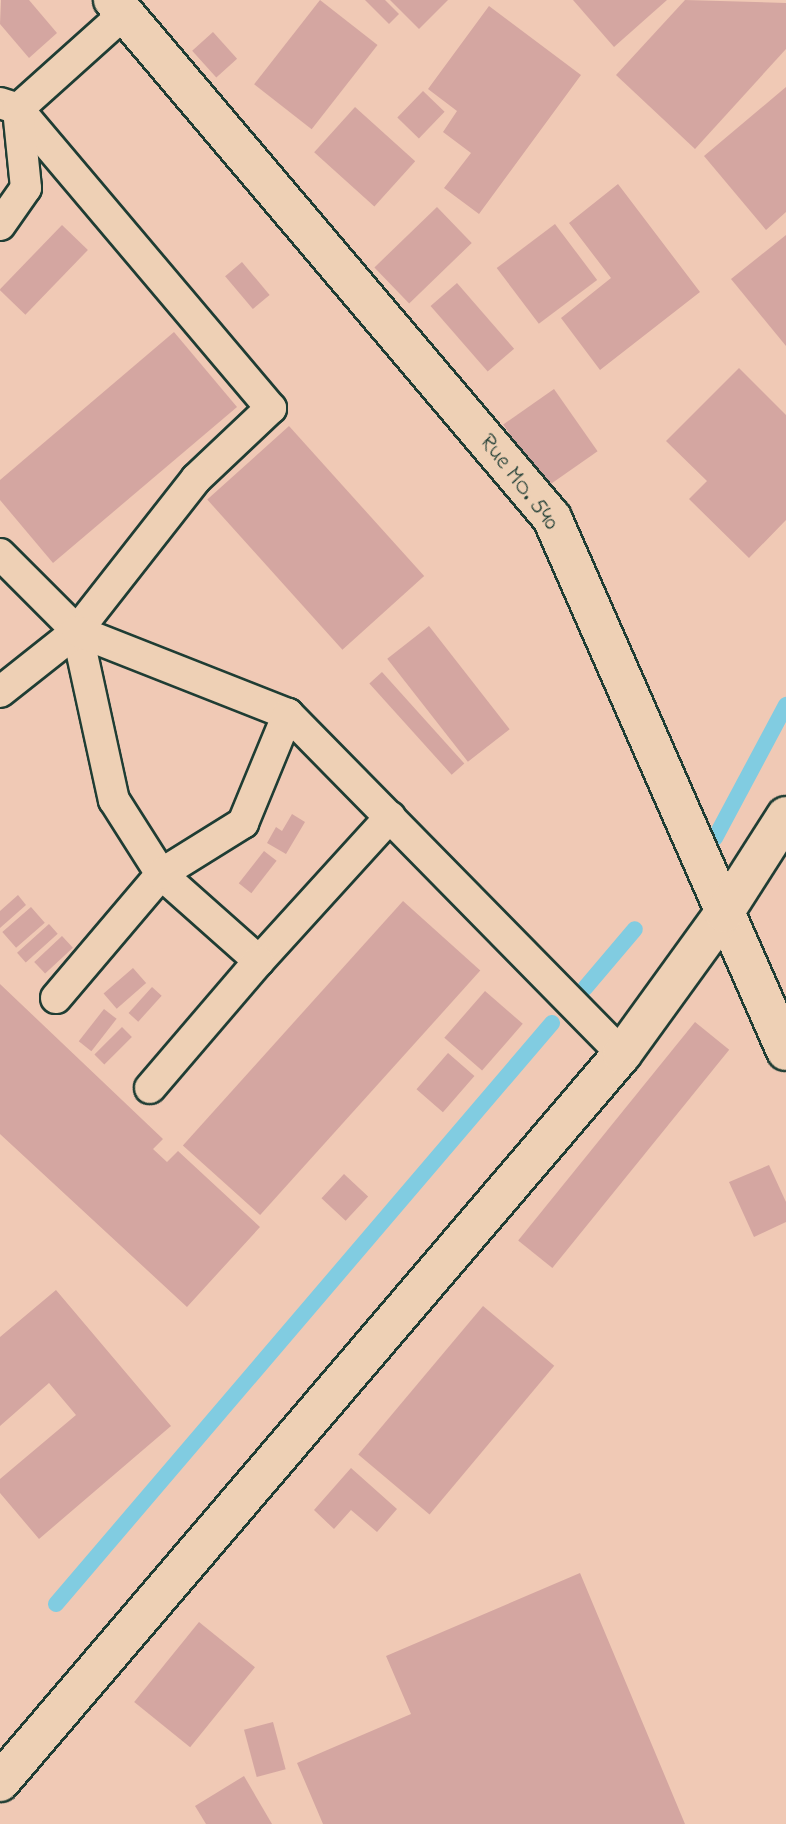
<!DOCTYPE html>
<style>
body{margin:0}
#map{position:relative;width:786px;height:1824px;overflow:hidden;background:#f0c9b5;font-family:"Indie Flower",sans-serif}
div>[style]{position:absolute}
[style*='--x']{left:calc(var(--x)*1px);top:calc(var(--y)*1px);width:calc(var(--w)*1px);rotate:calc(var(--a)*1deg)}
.stream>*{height:16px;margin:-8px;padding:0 8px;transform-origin:8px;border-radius:8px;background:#81cce1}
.building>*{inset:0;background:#d4a6a1;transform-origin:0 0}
.roads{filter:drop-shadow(2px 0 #1f3d34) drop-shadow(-2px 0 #1f3d34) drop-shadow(0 2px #1f3d34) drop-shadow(0 -2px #1f3d34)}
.lane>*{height:30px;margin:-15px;padding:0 15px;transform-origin:15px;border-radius:15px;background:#eed0b5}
.street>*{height:38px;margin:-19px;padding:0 19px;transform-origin:19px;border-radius:19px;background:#eed0b5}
.secondary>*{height:38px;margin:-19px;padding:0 19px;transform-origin:19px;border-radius:19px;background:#eed0b5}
span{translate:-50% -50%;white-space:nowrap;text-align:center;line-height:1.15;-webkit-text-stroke:5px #eed0b5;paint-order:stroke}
.street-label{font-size:23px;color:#1f3d34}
</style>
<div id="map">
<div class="stream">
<div style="--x:715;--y:838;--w:151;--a:-61.9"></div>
<div style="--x:585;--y:988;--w:77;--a:-49.7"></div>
<div style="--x:56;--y:1604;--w:764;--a:-49.51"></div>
</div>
<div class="building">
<div style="clip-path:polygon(1px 0,29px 0,57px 33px,29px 58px,0 24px)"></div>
<div style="left:320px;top:0;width:73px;height:107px;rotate:38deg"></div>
<div style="clip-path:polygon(365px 0,385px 0,399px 14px,389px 24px)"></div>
<div style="clip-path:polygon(390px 0,448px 0,419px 29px)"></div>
<div style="clip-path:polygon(573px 0,667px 0,614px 47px)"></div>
<div style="clip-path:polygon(685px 0,786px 3px,786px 49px,695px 149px,616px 75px)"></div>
<div style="clip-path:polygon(489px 6px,581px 75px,479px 214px,444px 188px,471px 153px,443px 132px,457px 111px,428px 89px)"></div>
<div style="left:213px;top:32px;width:36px;height:28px;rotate:48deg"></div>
<div style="clip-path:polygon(786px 87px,786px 212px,766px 230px,704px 156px)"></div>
<div style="left:423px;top:91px;width:30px;height:37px;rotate:44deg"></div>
<div style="left:355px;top:107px;width:81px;height:61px;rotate:42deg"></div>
<div style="clip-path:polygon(618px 184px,700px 292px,600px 370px,561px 318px,611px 278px,569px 223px)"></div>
<div style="left:437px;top:207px;width:50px;height:87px;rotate:46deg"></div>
<div style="left:555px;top:224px;width:70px;height:73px;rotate:53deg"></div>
<div style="left:62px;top:225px;width:36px;height:90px;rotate:44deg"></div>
<div style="clip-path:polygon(786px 235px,786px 346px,731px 279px)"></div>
<div style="left:242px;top:262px;width:43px;height:22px;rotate:50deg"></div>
<div style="left:457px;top:283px;width:87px;height:35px;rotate:49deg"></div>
<div style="clip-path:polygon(174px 332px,237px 407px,53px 563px,0 500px,0 480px)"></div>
<div style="clip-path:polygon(739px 368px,786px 415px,786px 520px,749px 558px,689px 499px,707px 481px,666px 441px)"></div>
<div style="left:554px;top:389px;width:76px;height:62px;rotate:55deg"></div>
<div style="left:289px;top:426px;width:202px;height:110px;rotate:48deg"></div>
<div style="left:429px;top:626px;width:131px;height:53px;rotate:52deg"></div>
<div style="left:382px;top:672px;width:123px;height:17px;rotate:48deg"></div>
<div style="clip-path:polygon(292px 814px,305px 822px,286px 854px,267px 843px,276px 827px,282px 831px)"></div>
<div style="left:264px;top:851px;width:16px;height:41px;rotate:38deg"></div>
<div style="clip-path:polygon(18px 895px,26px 905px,0 928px,0 911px)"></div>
<div style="left:403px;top:901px;width:104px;height:329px;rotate:42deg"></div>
<div style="left:31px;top:907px;width:21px;height:38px;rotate:49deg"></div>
<div style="left:49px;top:924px;width:13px;height:43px;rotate:48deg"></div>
<div style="left:62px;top:936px;width:16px;height:38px;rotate:47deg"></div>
<div style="left:133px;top:968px;width:20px;height:39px;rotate:49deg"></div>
<div style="clip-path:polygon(0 984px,163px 1139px,153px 1149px,167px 1162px,178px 1151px,260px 1227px,187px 1307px,0 1134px)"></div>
<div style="left:152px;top:987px;width:13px;height:35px;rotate:42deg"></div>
<div style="left:485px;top:991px;width:50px;height:62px;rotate:41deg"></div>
<div style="left:104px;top:1009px;width:16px;height:41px;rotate:38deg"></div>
<div style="left:695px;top:1022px;width:44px;height:281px;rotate:39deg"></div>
<div style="left:122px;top:1027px;width:14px;height:39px;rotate:45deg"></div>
<div style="left:448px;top:1053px;width:35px;height:48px;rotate:41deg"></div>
<div style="clip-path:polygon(769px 1165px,786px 1202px,786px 1222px,754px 1237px,729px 1182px)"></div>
<div style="left:344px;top:1174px;width:33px;height:33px;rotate:43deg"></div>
<div style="clip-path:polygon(56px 1290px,171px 1426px,39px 1539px,0 1493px,0 1479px,76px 1415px,49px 1383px,0 1426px,0 1337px)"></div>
<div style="left:483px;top:1306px;width:93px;height:194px;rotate:40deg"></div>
<div style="clip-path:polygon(351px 1468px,397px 1509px,377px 1532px,351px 1510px,334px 1529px,314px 1510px)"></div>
<div style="clip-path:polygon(580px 1573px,685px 1824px,323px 1824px,297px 1763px,411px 1714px,386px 1656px)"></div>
<div style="left:199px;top:1622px;width:72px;height:103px;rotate:39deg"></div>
<div style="left:273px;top:1722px;width:49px;height:30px;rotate:75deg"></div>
<div style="clip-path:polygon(244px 1776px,272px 1824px,206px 1824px,195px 1806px)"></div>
</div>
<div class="roads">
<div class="lane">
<div style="--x:0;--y:103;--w:19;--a:18"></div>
<div style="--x:18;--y:109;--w:392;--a:49.8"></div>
<div style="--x:271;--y:408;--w:103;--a:136.6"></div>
<div style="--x:196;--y:479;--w:193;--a:128.1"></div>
<div style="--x:0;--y:225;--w:45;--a:-54.9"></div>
<div style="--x:26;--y:188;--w:79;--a:-95.8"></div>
<div style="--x:18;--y:109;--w:142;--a:-41.9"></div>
<div style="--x:0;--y:554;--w:109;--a:45"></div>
<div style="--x:77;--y:631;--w:173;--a:77.7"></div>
<div style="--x:114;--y:800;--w:88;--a:57.6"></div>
<div style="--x:161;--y:874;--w:131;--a:41.6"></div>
<div style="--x:259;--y:961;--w:195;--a:-47.7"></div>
<div style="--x:0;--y:692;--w:98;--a:-38.4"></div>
<div style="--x:77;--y:631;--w:227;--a:21.5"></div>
<div style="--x:288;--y:714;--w:477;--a:45.5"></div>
<div style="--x:56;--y:998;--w:162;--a:-49.7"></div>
<div style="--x:161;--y:874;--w:97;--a:-31.9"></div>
<div style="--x:243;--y:823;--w:118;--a:-67.6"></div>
<div style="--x:150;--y:1088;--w:167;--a:-49.4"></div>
</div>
<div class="street">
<div style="--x:113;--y:0;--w:679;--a:49.72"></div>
<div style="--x:552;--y:518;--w:582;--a:66.3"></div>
</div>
<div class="secondary">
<div style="--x:0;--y:1782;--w:958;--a:-49.49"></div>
<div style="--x:622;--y:1054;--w:174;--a:-54.1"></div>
<div style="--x:724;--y:913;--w:115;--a:-57.4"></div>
</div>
</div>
<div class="street-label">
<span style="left:518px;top:483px;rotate:52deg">Rue MO. 540</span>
</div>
</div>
